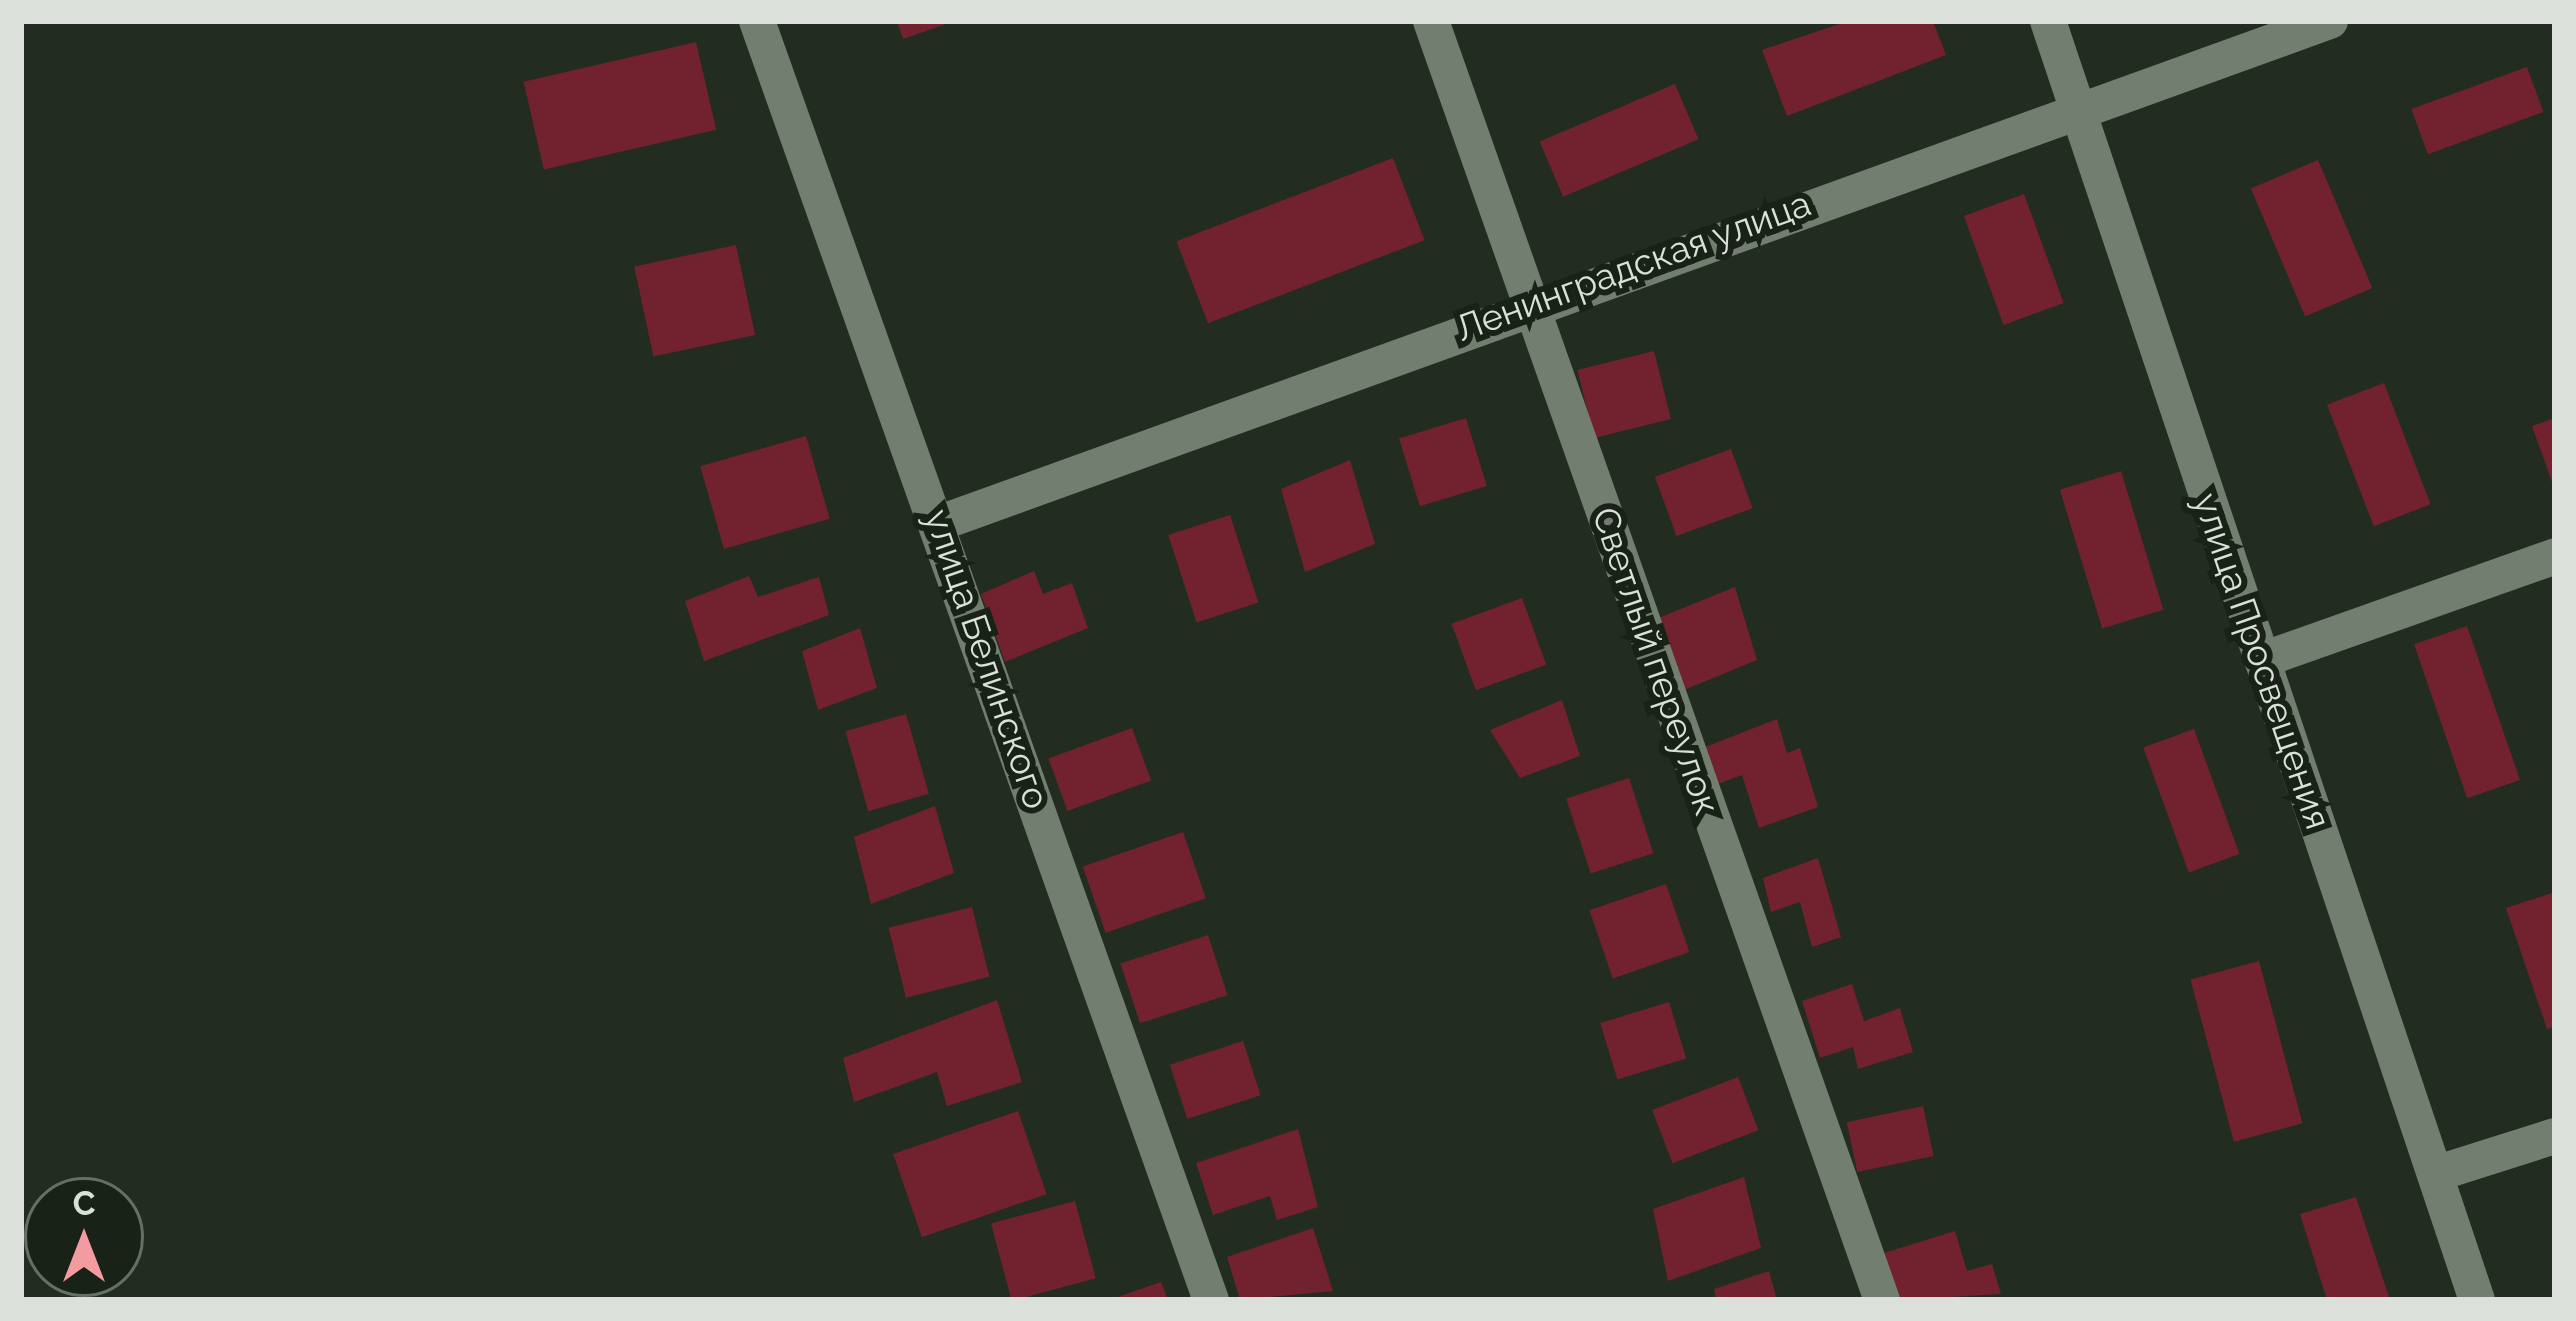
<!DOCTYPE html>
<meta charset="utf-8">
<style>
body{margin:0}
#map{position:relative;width:2576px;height:1321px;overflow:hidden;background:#222c21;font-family:Raleway,sans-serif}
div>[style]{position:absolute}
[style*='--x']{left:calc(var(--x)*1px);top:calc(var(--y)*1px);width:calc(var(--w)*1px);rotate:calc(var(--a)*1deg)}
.building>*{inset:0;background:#72212f;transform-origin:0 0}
.minor>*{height:36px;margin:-18px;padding:0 18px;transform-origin:18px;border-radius:18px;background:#727e70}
span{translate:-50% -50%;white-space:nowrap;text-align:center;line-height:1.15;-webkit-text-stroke:12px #182217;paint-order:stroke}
.street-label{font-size:36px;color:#dbe1da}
.frame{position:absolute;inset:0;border:24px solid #dbe1da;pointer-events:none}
.north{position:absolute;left:24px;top:1177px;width:120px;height:120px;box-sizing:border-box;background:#182217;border:3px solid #666e65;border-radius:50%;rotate:0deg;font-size:33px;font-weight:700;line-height:48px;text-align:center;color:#dbe1da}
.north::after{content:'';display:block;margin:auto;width:42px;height:54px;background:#f49aa1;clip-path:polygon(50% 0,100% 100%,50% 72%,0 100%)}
</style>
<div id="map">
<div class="building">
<div style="clip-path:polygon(897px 21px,952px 21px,952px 22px,903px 39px)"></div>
<div style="clip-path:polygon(1848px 21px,1933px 21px,1946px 55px,1787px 116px,1762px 50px)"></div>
<div style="left:696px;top:42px;width:90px;height:177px;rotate:77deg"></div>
<div style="left:2527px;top:67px;width:48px;height:123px;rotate:70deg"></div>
<div style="left:1675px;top:84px;width:60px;height:147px;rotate:67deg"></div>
<div style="left:1393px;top:158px;width:88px;height:232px;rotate:69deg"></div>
<div style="left:2318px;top:160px;width:139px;height:73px;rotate:67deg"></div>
<div style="left:2024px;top:194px;width:116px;height:64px;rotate:70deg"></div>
<div style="left:736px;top:245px;width:92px;height:104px;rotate:78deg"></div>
<div style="left:1654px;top:351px;width:70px;height:79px;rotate:76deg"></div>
<div style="left:2384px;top:383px;width:130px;height:61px;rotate:69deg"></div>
<div style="left:1466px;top:418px;width:71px;height:70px;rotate:73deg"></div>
<div style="clip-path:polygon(2555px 418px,2555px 488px,2554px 488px,2532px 426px)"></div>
<div style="left:806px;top:436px;width:86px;height:110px;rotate:74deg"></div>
<div style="left:1731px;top:449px;width:63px;height:81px;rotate:70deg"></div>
<div style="clip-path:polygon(1350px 460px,1375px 544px,1305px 572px,1281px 489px)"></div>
<div style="left:2121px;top:471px;width:145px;height:64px;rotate:73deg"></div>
<div style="left:1230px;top:515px;width:92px;height:65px;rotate:72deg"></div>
<div style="clip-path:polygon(1034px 571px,1043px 594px,1072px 583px,1088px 628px,1005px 662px,981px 594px)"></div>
<div style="clip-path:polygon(749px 576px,758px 597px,819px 577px,829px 615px,704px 661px,685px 601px)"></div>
<div style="clip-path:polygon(1735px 587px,1757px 660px,1679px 692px,1656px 619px)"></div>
<div style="left:1522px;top:598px;width:71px;height:75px;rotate:70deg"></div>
<div style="left:2467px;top:626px;width:163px;height:56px;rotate:71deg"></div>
<div style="clip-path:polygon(860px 628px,877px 688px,818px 710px,802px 651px)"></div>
<div style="clip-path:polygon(1562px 700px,1580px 756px,1520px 778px,1490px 730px)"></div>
<div style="left:906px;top:714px;width:83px;height:63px;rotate:74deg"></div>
<div style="clip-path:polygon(1777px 719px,1787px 753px,1800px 748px,1818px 807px,1759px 828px,1742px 775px,1715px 785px,1705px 747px)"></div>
<div style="left:1132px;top:728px;width:56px;height:89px;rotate:70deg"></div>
<div style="left:2194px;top:729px;width:133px;height:54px;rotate:70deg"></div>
<div style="left:1629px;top:778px;width:79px;height:66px;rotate:72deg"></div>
<div style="clip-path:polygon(935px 806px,954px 873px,871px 904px,854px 837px)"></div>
<div style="left:1183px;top:832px;width:70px;height:106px;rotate:71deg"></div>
<div style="clip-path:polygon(1818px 858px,1841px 937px,1812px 947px,1800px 902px,1771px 912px,1763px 878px)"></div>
<div style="left:1666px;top:884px;width:72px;height:81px;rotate:71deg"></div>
<div style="clip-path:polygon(2555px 892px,2555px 1027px,2547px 1029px,2506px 908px)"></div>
<div style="left:972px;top:907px;width:72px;height:86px;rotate:76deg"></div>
<div style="left:1208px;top:935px;width:63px;height:92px;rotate:72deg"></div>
<div style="left:2259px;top:961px;width:168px;height:71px;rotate:75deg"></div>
<div style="clip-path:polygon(1852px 984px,1864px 1021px,1900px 1008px,1913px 1052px,1858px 1069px,1853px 1047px,1820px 1058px,1802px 1001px)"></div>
<div style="clip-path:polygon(997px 1000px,1022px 1082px,947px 1106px,937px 1072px,854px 1102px,843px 1058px)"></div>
<div style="left:1669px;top:1002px;width:59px;height:72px;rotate:73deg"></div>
<div style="left:1243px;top:1041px;width:57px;height:77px;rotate:72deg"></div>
<div style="left:1738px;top:1077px;width:57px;height:92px;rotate:69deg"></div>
<div style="left:1923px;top:1106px;width:51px;height:78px;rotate:78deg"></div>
<div style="left:1018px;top:1111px;width:88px;height:132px;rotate:71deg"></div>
<div style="clip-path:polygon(1298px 1129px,1318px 1207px,1277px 1220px,1270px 1196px,1213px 1215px,1196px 1163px)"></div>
<div style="clip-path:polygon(1744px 1177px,1761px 1248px,1668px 1281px,1653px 1209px)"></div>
<div style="clip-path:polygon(2356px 1197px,2390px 1300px,2327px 1300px,2300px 1214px)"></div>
<div style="left:1075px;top:1201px;width:80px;height:87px;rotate:75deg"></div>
<div style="clip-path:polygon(1313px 1228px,1333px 1291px,1240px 1300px,1227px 1257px)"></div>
<div style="clip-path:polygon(1955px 1231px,1967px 1271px,1992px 1264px,2001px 1294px,1900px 1300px,1884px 1253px)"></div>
<div style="clip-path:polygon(1769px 1271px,1777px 1300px,1716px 1300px,1714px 1289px)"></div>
<div style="clip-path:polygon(1161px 1282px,1168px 1300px,1112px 1300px,1112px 1299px)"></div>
</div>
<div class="minor">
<div style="--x:757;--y:21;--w:1357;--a:70.46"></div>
<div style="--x:1431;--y:21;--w:1356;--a:70.58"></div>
<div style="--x:2048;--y:21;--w:1349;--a:71.46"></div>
<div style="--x:940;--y:523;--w:1478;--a:-19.86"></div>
<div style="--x:2262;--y:660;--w:311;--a:-19.5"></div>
<div style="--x:2435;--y:1174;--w:126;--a:-17.6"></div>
</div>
<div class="street-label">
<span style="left:1633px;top:266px;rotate:-20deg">Ленинградская улица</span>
<span style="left:987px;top:659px;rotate:71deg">улица Белинского</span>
<span style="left:1656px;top:661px;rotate:71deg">Светлый переулок</span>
<span style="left:2262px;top:661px;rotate:71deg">улица Просвещения</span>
</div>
<div class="frame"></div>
<div class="north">С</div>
</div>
